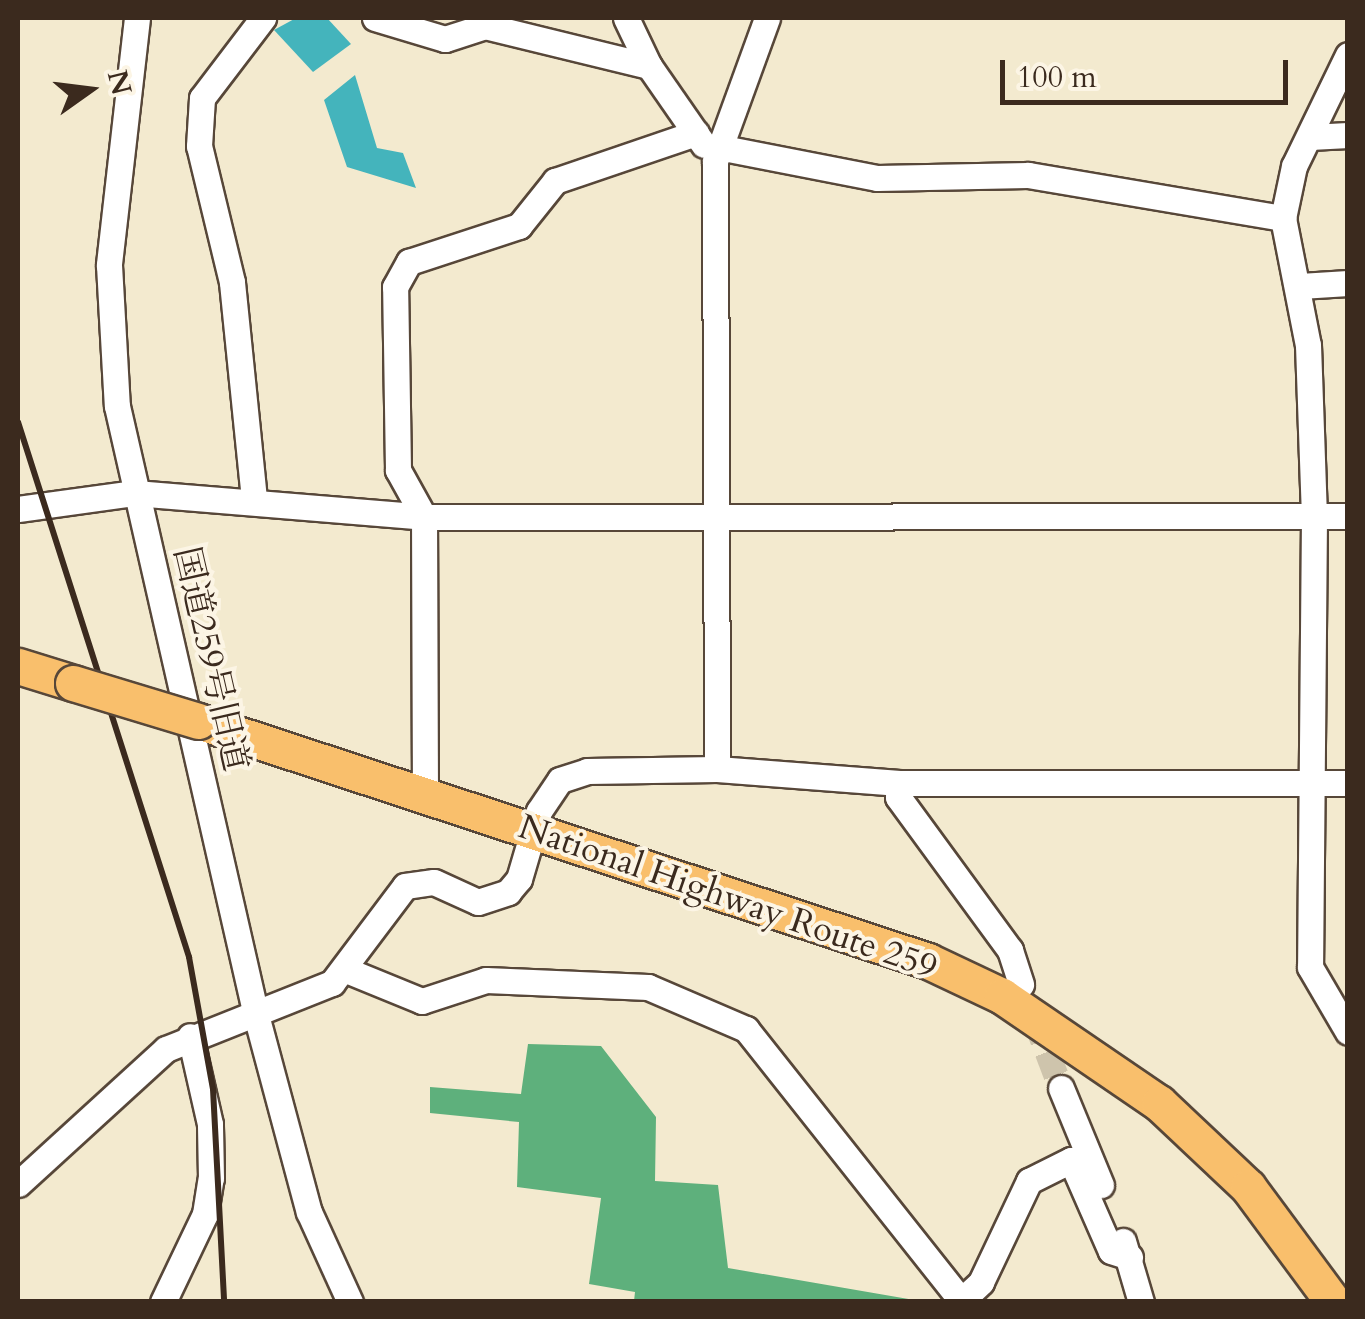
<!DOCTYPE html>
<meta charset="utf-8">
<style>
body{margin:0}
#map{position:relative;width:1365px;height:1319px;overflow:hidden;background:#f3eacf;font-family:Cardo,"Noto Serif JP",serif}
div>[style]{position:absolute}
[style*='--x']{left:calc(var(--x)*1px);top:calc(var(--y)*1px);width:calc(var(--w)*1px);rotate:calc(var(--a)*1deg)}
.forest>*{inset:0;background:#5eb07c}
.water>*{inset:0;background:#44b4bc}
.minor-tunnel>*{height:25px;margin-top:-12.5px;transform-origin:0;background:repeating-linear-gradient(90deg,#cec4ac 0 25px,transparent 0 37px)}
.roads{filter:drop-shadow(2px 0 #574739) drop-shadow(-2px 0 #574739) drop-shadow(0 2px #574739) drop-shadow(0 -2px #574739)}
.minor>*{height:25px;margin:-12.5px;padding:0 12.5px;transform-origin:12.5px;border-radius:12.5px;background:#fff}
.highway>*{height:35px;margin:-17.5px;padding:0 17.5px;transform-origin:17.5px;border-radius:17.5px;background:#f9bf6c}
.rail>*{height:6px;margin:-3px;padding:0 3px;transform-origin:3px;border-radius:3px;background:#3b2a1e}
.bridges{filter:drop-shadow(2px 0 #574739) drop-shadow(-2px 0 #574739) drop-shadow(0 2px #574739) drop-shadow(0 -2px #574739)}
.highway-bridge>*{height:35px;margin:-17.5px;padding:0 17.5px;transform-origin:17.5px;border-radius:17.5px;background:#f9bf6c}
span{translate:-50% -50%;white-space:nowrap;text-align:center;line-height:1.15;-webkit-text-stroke:8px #fcf5e5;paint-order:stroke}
.street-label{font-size:35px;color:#3b2a1e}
.frame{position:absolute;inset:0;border:20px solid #3b2a1e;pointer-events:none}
.north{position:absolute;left:40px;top:40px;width:100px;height:100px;-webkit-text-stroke:8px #fcf5e5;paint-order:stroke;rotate:76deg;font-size:28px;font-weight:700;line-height:40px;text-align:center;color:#3b2a1e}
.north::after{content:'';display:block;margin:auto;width:35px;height:45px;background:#3b2a1e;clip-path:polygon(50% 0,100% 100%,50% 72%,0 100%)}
.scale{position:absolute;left:1000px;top:60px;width:288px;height:45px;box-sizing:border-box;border:5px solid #3b2a1e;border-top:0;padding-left:12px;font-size:30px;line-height:35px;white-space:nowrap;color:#3b2a1e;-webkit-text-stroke:8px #fcf5e5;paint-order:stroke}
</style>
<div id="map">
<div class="forest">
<div style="clip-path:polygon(528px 1044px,601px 1046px,656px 1117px,655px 1181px,718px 1185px,728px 1268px,920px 1301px,634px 1301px,635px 1292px,589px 1284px,601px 1198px,517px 1187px,519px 1122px,430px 1113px,430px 1087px,521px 1094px)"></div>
</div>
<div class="water">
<div style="clip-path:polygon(296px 18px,327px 18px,351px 44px,313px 72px,274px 30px)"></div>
<div style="clip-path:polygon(355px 75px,377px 148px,403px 153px,416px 188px,347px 167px,324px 100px)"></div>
</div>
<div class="minor-tunnel">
<div style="--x:1034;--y:1017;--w:76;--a:69.2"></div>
</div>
<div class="roads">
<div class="minor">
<div style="--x:137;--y:18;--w:249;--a:96.5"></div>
<div style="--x:109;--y:265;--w:141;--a:86.8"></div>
<div style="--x:117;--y:406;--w:621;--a:77.15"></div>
<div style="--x:255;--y:1011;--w:208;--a:75"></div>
<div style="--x:309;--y:1212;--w:99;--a:65.5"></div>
<div style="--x:375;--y:18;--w:73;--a:16.7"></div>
<div style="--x:445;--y:39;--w:42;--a:-18"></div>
<div style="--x:485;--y:26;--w:169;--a:13.7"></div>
<div style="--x:626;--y:18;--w:53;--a:64.4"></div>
<div style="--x:649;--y:66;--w:96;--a:55.2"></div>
<div style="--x:1348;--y:55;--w:123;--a:115.9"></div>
<div style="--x:1294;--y:166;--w:53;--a:101.9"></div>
<div style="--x:1283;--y:218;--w:129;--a:78.9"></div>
<div style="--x:1308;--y:345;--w:172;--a:88"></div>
<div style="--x:1314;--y:517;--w:450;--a:90.5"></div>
<div style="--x:1310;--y:967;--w:75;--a:59.7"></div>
<div style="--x:1310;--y:137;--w:38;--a:-3"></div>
<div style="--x:718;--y:147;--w:162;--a:11"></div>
<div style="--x:877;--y:178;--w:151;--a:-1.1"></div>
<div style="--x:1028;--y:175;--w:259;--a:9.6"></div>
<div style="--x:1300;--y:286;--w:48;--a:-3.6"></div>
<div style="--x:254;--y:499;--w:218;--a:-95.8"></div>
<div style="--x:232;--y:282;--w:140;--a:-103.6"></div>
<div style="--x:199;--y:146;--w:48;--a:-86.4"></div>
<div style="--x:202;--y:98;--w:101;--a:-52.7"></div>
<div style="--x:18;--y:509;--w:118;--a:-7.8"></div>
<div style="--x:135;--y:493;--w:290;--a:4.7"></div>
<div style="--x:424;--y:517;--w:924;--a:-0.06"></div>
<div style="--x:717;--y:769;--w:608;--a:-90.19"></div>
<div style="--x:715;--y:161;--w:152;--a:-70"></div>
<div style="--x:899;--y:783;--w:14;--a:94"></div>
<div style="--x:898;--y:797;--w:190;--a:53.8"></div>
<div style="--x:1010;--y:950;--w:36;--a:72"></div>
<div style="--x:425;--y:798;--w:281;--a:-90.2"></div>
<div style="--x:424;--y:517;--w:54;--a:-119"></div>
<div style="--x:398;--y:470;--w:183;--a:-90.9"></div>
<div style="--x:395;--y:287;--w:29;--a:-61"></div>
<div style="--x:409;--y:262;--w:116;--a:-18.1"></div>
<div style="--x:519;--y:226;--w:58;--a:-51.3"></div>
<div style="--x:555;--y:181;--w:149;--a:-18.8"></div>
<div style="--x:346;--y:970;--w:82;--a:22.2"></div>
<div style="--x:422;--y:1001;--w:67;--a:-18.2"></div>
<div style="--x:486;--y:980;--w:162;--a:2.5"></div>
<div style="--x:648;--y:987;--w:107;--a:23.2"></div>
<div style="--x:746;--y:1029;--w:348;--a:51.6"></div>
<div style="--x:1061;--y:1088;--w:105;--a:67.6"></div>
<div style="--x:18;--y:1184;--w:200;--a:-42.4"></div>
<div style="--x:166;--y:1049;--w:179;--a:-21.7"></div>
<div style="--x:332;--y:983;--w:121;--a:-53"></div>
<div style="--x:405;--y:886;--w:29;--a:-8"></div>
<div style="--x:434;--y:882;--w:48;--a:24.4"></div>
<div style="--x:478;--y:902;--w:32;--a:-18"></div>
<div style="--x:508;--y:892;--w:17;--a:-50"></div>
<div style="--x:519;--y:879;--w:71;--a:-73.6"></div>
<div style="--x:539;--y:811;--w:37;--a:-56"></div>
<div style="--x:560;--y:780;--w:28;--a:-18"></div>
<div style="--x:587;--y:771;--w:130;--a:-0.9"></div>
<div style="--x:717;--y:769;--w:183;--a:4.4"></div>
<div style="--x:899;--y:783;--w:449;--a:0"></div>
<div style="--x:1123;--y:1241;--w:64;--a:73.6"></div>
<div style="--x:962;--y:1300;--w:26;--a:-43"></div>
<div style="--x:981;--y:1282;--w:112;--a:-64.6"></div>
<div style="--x:1029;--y:1181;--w:47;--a:-26.6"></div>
<div style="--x:1071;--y:1160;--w:99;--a:66.3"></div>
<div style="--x:1111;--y:1251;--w:20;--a:18"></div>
<div style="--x:163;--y:1302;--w:98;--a:-64.5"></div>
<div style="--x:205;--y:1214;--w:36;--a:-81"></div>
<div style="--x:211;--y:1178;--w:54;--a:-91.1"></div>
<div style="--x:210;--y:1124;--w:90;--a:-102.8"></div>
</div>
<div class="highway">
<div style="--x:18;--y:666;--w:58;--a:17.2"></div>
<div style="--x:198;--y:721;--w:768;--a:18.2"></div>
<div style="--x:928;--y:961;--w:82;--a:25.3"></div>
<div style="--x:1002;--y:996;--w:190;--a:34.3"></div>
<div style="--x:1159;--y:1103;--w:122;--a:43.3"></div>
<div style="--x:1248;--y:1187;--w:143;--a:53.5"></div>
</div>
</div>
<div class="rail">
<div style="--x:18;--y:422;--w:562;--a:72.27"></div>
<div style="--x:189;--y:957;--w:134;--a:79.7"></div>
<div style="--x:213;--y:1089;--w:213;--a:87"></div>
</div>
<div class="bridges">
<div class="highway-bridge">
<div style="--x:73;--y:683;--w:131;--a:16.9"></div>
</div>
</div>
<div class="street-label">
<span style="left:211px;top:659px;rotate:77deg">国道259号旧道</span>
<span style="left:728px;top:897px;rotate:19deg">National Highway Route 259</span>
</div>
<div class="frame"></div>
<div class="north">N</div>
<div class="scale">100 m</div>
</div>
